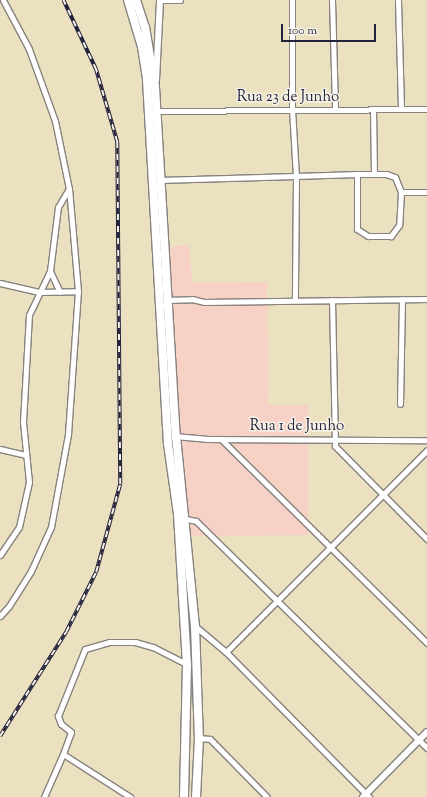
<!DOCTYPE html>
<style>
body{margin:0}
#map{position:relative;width:427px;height:797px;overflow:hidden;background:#ebe1c0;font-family:"Sorts Mill Goudy",serif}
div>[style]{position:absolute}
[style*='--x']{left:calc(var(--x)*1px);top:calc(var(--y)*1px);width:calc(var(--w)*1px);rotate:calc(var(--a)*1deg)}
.built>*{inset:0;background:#f7d1c6}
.roads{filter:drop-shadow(1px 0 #86827e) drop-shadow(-1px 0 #86827e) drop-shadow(0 1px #86827e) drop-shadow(0 -1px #86827e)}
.minor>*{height:5px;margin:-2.5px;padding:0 2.5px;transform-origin:2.5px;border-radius:2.5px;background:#fff}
.tertiary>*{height:6px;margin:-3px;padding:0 3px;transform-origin:3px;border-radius:3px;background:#fff}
.trunk>*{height:8px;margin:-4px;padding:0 4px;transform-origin:4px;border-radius:4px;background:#fff}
.rail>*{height:3.5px;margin-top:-1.75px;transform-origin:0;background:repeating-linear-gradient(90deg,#f7f3e8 0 6px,#22223b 0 12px);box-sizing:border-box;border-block:1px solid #22223b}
span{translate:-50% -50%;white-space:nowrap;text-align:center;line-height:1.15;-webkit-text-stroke:3px #f7f3e8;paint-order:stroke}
.street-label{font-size:15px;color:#22223b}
.scale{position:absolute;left:281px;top:24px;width:95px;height:18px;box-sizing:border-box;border:2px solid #22223b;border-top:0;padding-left:5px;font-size:12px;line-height:14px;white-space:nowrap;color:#22223b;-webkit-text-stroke:3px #f7f3e8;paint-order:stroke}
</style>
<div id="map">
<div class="built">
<div style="clip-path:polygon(189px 245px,192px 283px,267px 282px,268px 405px,308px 405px,308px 535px,189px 536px,174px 394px,170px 247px)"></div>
</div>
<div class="roads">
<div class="minor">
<div style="--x:160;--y:0;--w:20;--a:0"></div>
<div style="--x:292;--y:0;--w:109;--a:90"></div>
<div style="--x:292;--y:109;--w:67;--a:86.6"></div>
<div style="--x:296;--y:176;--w:124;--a:90.5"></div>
<div style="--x:332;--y:0;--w:110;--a:88.4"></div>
<div style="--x:398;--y:0;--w:109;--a:88.4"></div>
<div style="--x:373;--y:109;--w:65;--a:89.1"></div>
<div style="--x:154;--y:111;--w:273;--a:-0.4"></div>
<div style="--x:159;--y:180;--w:137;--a:-1.7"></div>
<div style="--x:296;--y:176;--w:61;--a:-1.9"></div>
<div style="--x:357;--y:174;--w:29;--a:0"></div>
<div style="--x:386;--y:174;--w:9;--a:18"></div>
<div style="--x:395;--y:177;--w:16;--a:68"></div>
<div style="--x:401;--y:192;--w:33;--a:93"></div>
<div style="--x:399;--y:225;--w:14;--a:126"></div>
<div style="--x:391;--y:236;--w:23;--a:180"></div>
<div style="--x:368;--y:236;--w:13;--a:-148"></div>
<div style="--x:357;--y:229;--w:55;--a:-90"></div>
<div style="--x:401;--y:192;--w:26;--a:0"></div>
<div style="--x:50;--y:271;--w:23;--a:65"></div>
<div style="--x:0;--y:283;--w:40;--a:13"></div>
<div style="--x:39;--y:292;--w:39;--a:-1"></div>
<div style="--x:167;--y:300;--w:25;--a:-2"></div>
<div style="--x:192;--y:299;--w:12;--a:14"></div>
<div style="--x:204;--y:302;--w:223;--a:-0.8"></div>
<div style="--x:332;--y:300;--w:146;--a:88.8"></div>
<div style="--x:335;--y:446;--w:131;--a:45.3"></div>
<div style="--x:400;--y:404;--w:105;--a:-88.9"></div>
<div style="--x:174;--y:436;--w:32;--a:5"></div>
<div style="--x:206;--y:439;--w:221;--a:0.3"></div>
<div style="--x:221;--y:439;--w:290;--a:44.7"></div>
<div style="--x:0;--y:449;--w:26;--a:13"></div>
<div style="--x:186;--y:519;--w:10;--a:11"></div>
<div style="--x:196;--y:521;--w:324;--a:44.5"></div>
<div style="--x:0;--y:555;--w:34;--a:-56"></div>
<div style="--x:19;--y:527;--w:46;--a:-77.5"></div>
<div style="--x:29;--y:482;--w:60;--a:-95.7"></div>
<div style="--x:23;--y:422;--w:107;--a:-86.8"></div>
<div style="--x:29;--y:315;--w:49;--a:-64.5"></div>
<div style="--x:50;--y:271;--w:64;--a:-82.9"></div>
<div style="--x:58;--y:207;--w:21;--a:-59"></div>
<div style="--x:0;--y:616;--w:13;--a:-48"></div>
<div style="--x:9;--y:606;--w:41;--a:-57.8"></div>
<div style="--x:31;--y:571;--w:48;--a:-65.6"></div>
<div style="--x:51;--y:527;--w:95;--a:-79.6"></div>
<div style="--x:68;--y:434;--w:143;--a:-86"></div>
<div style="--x:78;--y:291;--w:102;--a:-95"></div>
<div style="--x:69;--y:189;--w:69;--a:-101.6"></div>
<div style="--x:55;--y:121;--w:77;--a:-109.9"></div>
<div style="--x:29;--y:49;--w:55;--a:-118"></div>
<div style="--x:195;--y:626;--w:40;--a:40"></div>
<div style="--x:226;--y:652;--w:204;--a:45.4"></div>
<div style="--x:226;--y:652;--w:285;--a:-45.1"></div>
<div style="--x:199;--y:738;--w:11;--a:5"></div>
<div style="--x:210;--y:739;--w:81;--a:45.5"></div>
<div style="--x:63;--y:754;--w:23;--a:-70"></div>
<div style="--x:71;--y:732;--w:13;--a:-141"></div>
<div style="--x:61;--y:724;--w:9;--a:-111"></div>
<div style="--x:58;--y:716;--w:72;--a:-68.1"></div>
<div style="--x:85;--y:649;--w:25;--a:-16"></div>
<div style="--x:109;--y:642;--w:26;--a:0"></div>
<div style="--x:135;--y:642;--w:19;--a:16"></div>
<div style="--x:153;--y:647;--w:38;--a:27"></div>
<div style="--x:44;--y:797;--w:47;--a:-66.2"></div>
<div style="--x:63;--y:754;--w:80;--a:32.7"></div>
</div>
<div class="tertiary">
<div style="--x:156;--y:80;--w:80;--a:-87.1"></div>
<div style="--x:363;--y:797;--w:91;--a:-45.4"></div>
</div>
<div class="trunk">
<div style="--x:128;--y:0;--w:49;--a:73.4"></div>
<div style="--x:142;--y:47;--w:33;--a:81"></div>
<div style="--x:147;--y:80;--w:365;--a:86.7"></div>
<div style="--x:168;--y:444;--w:71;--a:81.9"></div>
<div style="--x:178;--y:514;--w:150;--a:86.6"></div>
<div style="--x:187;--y:664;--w:133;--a:91.3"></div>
<div style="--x:136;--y:0;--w:28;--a:72"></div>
<div style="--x:145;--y:27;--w:61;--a:80.5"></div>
<div style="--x:155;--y:87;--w:350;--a:86.6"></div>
<div style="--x:176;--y:436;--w:191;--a:84.3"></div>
<div style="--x:195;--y:626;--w:112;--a:88"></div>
<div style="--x:199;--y:738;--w:59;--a:92.9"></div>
</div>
</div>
<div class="rail">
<div style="--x:0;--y:736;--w:123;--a:-57.6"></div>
<div style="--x:66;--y:632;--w:67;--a:-63.4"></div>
<div style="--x:96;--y:572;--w:91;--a:-74.7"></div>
<div style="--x:120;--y:484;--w:342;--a:-90.5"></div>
<div style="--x:117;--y:142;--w:75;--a:-106.3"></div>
<div style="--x:96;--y:70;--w:77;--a:-115.2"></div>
</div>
<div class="street-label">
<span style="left:288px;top:98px">Rua 23 de Junho</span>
<span style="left:297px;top:427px">Rua 1 de Junho</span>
</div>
<div class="scale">100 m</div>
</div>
